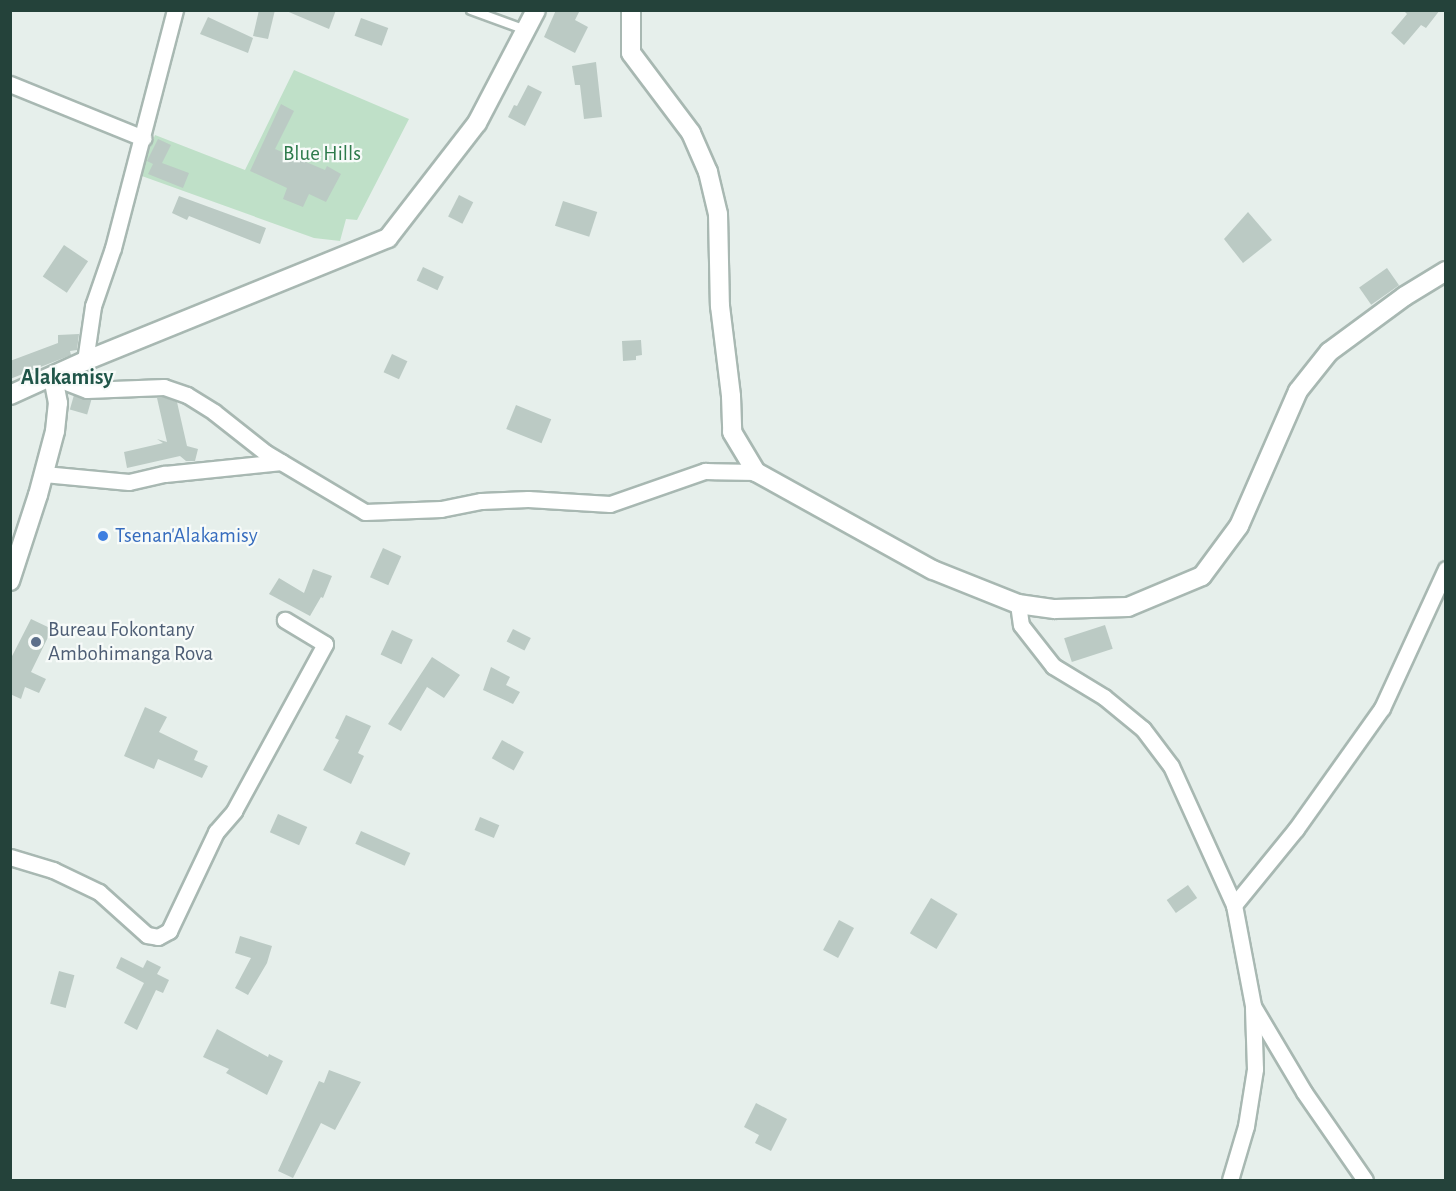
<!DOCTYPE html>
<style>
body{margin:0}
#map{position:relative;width:1456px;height:1191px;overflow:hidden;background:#e6efeb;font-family:"Alegreya Sans",sans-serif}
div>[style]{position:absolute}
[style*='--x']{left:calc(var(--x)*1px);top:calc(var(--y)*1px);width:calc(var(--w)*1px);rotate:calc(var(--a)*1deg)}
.green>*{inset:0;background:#bfe0c8}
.building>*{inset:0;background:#bbcac4;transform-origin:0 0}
.roads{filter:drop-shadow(2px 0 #a8b8b2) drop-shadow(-2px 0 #a8b8b2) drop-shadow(0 2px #a8b8b2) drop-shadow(0 -2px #a8b8b2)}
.service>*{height:8px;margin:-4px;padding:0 4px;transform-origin:4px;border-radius:4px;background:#fff}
.minor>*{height:15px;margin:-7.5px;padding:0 7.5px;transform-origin:7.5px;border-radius:7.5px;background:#fff}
.tertiary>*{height:18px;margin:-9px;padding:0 9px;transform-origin:9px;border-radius:9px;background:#fff}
.dots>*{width:16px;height:16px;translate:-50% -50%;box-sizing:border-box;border:3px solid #f7fbf9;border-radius:50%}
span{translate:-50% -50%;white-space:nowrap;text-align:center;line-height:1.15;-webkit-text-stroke:4.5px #f7fbf9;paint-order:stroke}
.park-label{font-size:21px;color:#2d7a4b}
.shop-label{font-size:21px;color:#366cbe}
.left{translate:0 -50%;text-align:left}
.service-label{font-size:21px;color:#4e5e75}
.neighbourhood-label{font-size:22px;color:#1f5548;font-weight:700}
.frame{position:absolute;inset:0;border:12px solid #24423a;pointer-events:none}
</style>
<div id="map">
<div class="green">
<div style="clip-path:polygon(294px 70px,409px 119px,357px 220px,346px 219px,340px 241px,314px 238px,139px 175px,155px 135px,245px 170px)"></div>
</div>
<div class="building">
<div style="clip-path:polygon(259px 10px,275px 10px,268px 39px,253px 36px)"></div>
<div style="clip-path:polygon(284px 10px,336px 10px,329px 29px)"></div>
<div style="clip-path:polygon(556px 10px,580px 10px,575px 20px,588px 27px,575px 53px,544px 37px)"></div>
<div style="clip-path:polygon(1403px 10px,1440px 10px,1426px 28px,1421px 25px,1404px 45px,1391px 33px,1407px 14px)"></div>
<div style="clip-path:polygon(208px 17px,253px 38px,248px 53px,200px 34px)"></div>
<div style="left:361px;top:18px;width:29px;height:19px;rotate:20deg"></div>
<div style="clip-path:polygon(596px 62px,602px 117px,584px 119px,580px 85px,575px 85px,572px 66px)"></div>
<div style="clip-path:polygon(528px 85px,542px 92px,525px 126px,508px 117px,514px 105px,517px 106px)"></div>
<div style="clip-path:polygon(281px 104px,294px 111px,275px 149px,325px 170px,327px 166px,341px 174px,326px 202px,309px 194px,303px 207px,283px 199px,287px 188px,250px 171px)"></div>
<div style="clip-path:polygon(158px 139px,171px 145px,162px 163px,189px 173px,183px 188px,148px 174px,153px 164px,147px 161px)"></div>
<div style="left:459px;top:195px;width:16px;height:24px;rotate:27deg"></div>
<div style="clip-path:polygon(179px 196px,266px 228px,260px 244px,189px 216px,187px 220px,172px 213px)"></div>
<div style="left:563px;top:201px;width:36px;height:26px;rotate:18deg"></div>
<div style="clip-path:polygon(1248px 212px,1272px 240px,1243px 263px,1224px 239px)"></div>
<div style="left:64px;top:245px;width:29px;height:38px;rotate:34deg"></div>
<div style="left:423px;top:267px;width:23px;height:15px;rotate:25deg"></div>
<div style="left:1387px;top:268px;width:21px;height:34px;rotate:55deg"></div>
<div style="clip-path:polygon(79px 334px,77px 350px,70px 351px,71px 355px,10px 379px,10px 361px,58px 343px,58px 335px)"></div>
<div style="clip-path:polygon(641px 340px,642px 355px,636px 356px,636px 360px,623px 361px,622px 341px)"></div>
<div style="left:392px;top:354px;width:17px;height:20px;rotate:25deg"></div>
<div style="left:74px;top:395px;width:18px;height:15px;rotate:16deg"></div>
<div style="clip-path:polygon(163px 397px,177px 402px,187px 446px,198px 449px,195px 461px,186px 461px,180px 456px,127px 468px,124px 452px,163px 443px,157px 439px,167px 442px,157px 398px)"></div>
<div style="left:516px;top:405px;width:38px;height:26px;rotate:22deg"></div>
<div style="left:383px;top:548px;width:20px;height:32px;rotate:24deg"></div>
<div style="clip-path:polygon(313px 569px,332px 576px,323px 598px,321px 597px,310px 616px,269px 594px,279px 578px,304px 593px)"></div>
<div style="clip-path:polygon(31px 619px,52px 629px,31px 672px,46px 679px,39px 693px,25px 687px,21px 699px,10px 694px,10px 660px)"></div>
<div style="left:1105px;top:625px;width:25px;height:43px;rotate:72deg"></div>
<div style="left:513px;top:629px;width:20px;height:14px;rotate:27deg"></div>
<div style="left:392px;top:630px;width:23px;height:27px;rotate:25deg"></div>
<div style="clip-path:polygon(432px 657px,460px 675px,444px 698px,427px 687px,401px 731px,388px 724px)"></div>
<div style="clip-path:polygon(491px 667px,510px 677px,506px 685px,520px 692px,513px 704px,483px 690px)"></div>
<div style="clip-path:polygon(145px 707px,167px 717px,159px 732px,198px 751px,194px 760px,208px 766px,202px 778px,158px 759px,154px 769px,124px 756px)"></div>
<div style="clip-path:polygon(346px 715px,371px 726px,358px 753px,364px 756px,351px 784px,323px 770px,339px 740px,335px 738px)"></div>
<div style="left:502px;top:740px;width:25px;height:21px;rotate:29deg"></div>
<div style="left:278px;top:814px;width:32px;height:20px;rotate:24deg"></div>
<div style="left:480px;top:817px;width:21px;height:14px;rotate:23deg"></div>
<div style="left:361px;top:831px;width:54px;height:14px;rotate:24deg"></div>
<div style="left:1188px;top:885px;width:16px;height:26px;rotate:55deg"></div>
<div style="left:931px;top:898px;width:31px;height:41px;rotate:31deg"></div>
<div style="left:839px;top:920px;width:17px;height:34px;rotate:28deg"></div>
<div style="clip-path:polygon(240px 936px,272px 946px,267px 963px,248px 995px,235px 988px,251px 958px,235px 953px)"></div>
<div style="clip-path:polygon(121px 957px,143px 968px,147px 960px,161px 967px,157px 974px,169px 980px,163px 993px,156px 990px,137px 1030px,124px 1023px,144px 983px,116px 968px)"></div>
<div style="left:59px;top:971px;width:16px;height:34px;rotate:15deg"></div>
<div style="clip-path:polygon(217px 1029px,268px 1057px,269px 1054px,283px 1061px,267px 1095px,226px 1073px,229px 1069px,203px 1057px)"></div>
<div style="clip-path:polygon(329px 1070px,361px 1082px,335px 1130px,321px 1123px,293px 1178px,278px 1171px,319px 1081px,324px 1083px)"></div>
<div style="clip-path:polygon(756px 1103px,787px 1119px,771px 1151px,755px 1143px,759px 1135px,744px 1127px)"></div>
</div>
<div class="roads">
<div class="service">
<div style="--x:471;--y:10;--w:59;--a:20"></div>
</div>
<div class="minor">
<div style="--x:10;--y:84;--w:144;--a:22.1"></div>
<div style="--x:85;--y:361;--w:56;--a:-81.7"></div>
<div style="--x:93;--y:306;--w:61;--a:-71"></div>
<div style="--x:113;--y:248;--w:246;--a:-75.4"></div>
<div style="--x:53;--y:377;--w:36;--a:21"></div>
<div style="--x:87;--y:390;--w:77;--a:-2.2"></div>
<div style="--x:164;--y:387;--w:24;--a:19"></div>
<div style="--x:187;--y:395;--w:32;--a:32"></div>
<div style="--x:214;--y:412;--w:66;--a:38.3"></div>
<div style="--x:266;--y:453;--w:115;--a:30.8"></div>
<div style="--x:365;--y:512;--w:76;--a:-2.3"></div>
<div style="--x:441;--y:509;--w:41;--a:-11.3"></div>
<div style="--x:481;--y:501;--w:47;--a:-2.4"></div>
<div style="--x:528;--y:499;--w:82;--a:3.5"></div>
<div style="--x:610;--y:504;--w:101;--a:-19.2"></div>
<div style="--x:705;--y:471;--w:51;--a:1.1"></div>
<div style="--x:44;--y:474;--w:85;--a:5.4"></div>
<div style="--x:129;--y:482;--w:37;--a:-13"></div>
<div style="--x:165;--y:474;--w:117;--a:-5.9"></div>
<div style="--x:1018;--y:604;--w:21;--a:82"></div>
<div style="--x:1021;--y:625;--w:52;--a:52"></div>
<div style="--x:1053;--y:666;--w:60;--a:31.3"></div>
<div style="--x:1104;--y:697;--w:50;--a:39.4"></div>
<div style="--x:1143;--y:729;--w:46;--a:52.9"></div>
<div style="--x:1171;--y:766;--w:153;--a:65.6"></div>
<div style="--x:1234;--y:905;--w:103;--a:79.3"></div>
<div style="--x:1253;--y:1006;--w:100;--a:59.3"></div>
<div style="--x:1304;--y:1092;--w:107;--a:55.3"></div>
<div style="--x:10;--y:857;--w:45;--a:16.8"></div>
<div style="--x:53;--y:870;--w:51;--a:25.6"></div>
<div style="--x:99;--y:892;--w:64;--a:41.9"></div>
<div style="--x:147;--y:935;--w:11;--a:10"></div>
<div style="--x:158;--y:937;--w:13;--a:-29"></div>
<div style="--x:169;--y:931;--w:110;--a:-64.6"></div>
<div style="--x:216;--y:832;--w:28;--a:-49"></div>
<div style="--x:234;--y:811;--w:190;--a:-61.4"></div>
<div style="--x:325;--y:644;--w:47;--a:-149"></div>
<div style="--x:1234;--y:905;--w:98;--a:-50.8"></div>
<div style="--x:1296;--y:829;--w:148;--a:-54.6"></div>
<div style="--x:1382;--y:708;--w:153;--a:-65.3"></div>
<div style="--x:1230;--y:1180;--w:56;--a:-73.5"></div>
<div style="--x:1246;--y:1126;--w:58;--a:-81"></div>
<div style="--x:1255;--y:1069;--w:60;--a:-91.9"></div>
</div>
<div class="tertiary">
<div style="--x:631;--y:10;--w:43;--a:90"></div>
<div style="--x:631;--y:53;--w:100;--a:53.1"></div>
<div style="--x:691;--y:133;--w:43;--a:66.4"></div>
<div style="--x:708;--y:172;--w:43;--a:76.6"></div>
<div style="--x:718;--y:214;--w:92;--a:88.8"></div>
<div style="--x:720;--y:306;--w:91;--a:83"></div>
<div style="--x:731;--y:396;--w:36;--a:88"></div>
<div style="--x:732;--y:432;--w:47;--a:59"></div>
<div style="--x:756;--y:472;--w:202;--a:29"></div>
<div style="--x:933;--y:570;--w:92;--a:21.8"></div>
<div style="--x:1018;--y:604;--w:37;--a:8"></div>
<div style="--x:1055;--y:609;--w:73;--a:-1.6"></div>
<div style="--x:1128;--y:607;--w:80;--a:-22.7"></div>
<div style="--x:1202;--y:576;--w:62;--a:-53.5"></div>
<div style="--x:1239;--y:526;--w:147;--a:-66.4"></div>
<div style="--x:1298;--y:391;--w:50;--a:-51.5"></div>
<div style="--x:1329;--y:352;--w:94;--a:-36.4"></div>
<div style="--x:1405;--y:296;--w:48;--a:-31.4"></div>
<div style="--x:10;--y:395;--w:82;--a:-24.4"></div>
<div style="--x:85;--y:361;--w:327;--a:-22.1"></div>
<div style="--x:388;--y:238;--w:145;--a:-52.3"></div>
<div style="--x:477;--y:123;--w:127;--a:-62.4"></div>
<div style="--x:10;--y:581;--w:90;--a:-72"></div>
<div style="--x:38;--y:495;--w:66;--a:-75.1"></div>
<div style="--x:55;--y:431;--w:28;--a:-84"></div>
<div style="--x:58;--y:403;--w:26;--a:-101"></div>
</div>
</div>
<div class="dots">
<div style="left:103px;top:536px;background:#3f7fe0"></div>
<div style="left:36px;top:642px;background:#5c6f8a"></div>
</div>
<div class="park-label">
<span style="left:322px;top:154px">Blue Hills</span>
</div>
<div class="shop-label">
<span class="left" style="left:115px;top:536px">Tsenan'Alakamisy</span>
</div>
<div class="service-label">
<span class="left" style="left:48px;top:642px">Bureau Fokontany<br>Ambohimanga Rova</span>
</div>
<div class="neighbourhood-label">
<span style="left:67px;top:378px">Alakamisy</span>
</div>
<div class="frame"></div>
</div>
